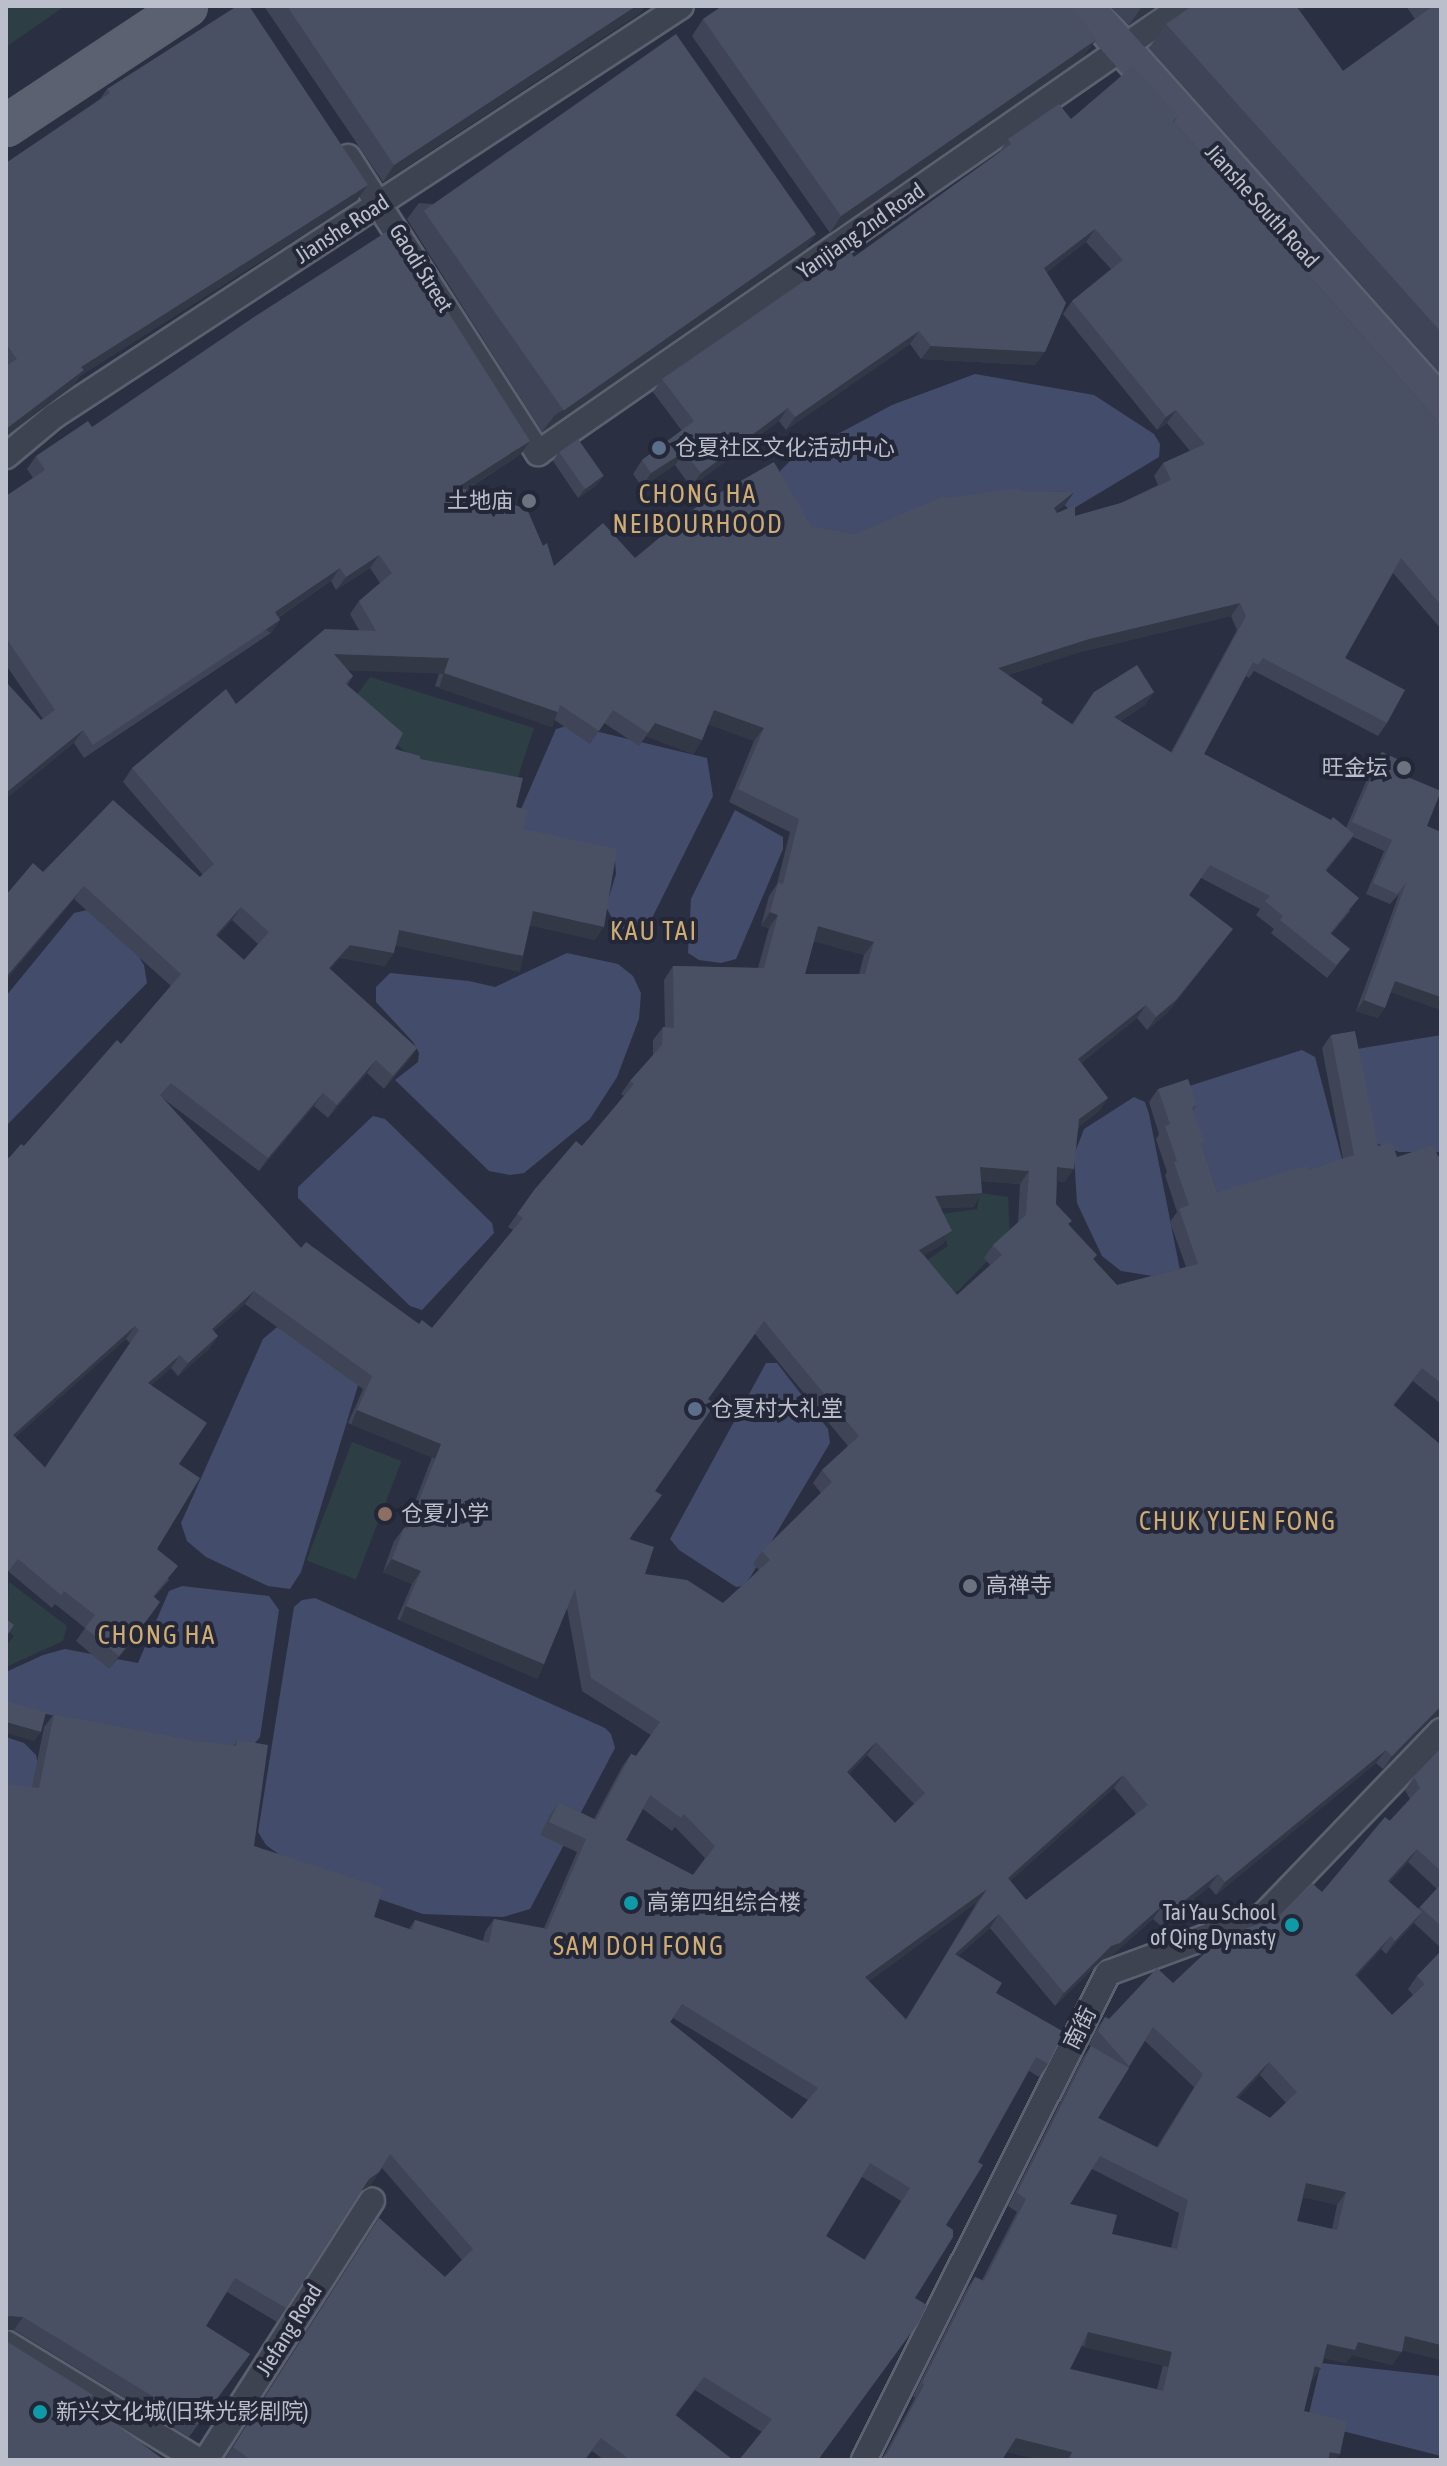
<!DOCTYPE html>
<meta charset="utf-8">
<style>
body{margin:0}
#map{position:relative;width:1447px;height:2466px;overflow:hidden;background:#2a3042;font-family:"Asap Condensed","Noto Sans SC",sans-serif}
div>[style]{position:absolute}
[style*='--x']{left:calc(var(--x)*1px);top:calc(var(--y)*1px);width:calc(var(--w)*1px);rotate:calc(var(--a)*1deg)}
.green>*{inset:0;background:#2d3e44;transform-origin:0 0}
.water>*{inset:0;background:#434c6b}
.roads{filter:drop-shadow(2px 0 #5c606f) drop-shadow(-2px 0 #5c606f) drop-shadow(0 2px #5c606f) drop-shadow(0 -2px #5c606f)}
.street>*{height:24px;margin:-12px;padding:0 12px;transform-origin:12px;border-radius:12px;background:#3e4352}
.secondary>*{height:34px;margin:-17px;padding:0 17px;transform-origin:17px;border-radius:17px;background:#4c5165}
.primary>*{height:38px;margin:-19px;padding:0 19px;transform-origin:19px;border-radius:19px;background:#5c6172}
.wall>*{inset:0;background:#3f4556}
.shaded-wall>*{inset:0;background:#333846;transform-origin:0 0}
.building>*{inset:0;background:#495064;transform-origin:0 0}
.dots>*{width:22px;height:22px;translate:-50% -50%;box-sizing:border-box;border:4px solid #232737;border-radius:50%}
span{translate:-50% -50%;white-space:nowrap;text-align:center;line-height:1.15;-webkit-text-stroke:8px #232737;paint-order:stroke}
.street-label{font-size:22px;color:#bbbfcc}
.poi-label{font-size:22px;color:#bbbfcc}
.left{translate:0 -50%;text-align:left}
.right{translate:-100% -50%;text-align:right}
.quarter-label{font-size:26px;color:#cfac73;letter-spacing:2px}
.frame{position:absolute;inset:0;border:8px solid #bbbfcc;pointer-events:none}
</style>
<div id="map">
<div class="green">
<div style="clip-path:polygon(6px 6px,65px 6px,6px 47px)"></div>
<div style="clip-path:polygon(370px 677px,534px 728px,515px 786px,419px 764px,351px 703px)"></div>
<div style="clip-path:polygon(980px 1193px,1008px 1197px,1010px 1238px,952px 1297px,923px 1263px,948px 1246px,936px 1215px,977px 1209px)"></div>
<div style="left:352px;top:1442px;width:53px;height:127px;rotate:21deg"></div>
<div style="clip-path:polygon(9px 1582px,67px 1626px,63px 1641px,6px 1667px,6px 1646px,14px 1636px,6px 1630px)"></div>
</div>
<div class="water">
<div style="clip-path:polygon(975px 374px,1094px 395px,1154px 434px,1160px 444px,1159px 457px,1071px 510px,1057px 500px,823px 544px,779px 481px,780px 471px,793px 458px,892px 405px)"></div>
<div style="clip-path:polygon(570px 725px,707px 758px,713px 796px,649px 924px,641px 929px,633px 931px,617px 927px,606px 907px,616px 874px,615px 861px,524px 839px,515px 823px,556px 729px)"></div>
<div style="clip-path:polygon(735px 810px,783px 837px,783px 849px,736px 959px,721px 963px,699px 960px,688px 953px,691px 899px)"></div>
<div style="clip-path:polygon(87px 910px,137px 954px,144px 965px,147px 983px,6px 1126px,6px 996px,74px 913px)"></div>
<div style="clip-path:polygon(567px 953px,618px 964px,633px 976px,641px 993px,639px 1019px,617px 1077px,590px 1119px,524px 1173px,510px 1175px,489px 1171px,395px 1080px,418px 1062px,419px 1053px,413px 1042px,376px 1002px,376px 987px,390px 973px,469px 981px,495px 987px)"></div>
<div style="clip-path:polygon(1441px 1035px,1441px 1152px,1399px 1152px,1378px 1144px,1371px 1136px,1357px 1049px)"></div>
<div style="clip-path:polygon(1302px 1050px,1315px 1057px,1343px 1163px,1213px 1205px,1180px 1089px)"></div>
<div style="clip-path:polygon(1134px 1097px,1145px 1102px,1149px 1114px,1180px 1270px,1165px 1278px,1121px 1271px,1102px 1256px,1077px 1203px,1074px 1155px,1084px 1129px)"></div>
<div style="clip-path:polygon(373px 1116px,385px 1119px,492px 1223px,494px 1233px,422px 1310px,410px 1306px,298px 1198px,298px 1187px)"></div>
<div style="clip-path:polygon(277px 1327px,350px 1368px,359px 1382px,301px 1572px,290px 1589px,268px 1586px,206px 1557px,187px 1541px,181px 1523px,263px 1339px)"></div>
<div style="clip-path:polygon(766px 1363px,777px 1363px,828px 1429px,830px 1443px,751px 1576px,743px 1586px,736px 1587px,679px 1550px,670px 1539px)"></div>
<div style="clip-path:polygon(182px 1586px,269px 1596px,279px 1610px,260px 1737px,250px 1749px,224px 1750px,6px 1706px,6px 1672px,43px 1655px,65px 1649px,138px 1663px,169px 1591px)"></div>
<div style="clip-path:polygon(315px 1598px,605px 1728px,611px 1734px,615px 1748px,530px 1909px,503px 1917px,423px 1914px,306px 1874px,266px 1845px,258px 1832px,294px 1607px,302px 1600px)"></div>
<div style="clip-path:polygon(6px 1737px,24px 1743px,36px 1755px,39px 1769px,34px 1790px,6px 1789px)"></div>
<div style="clip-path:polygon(1321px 2363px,1441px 2376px,1441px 2456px,1307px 2422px)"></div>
</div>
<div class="roads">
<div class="street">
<div style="--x:348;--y:157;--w:352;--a:57.3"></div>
<div style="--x:538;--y:453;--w:785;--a:-34.72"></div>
<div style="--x:6;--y:456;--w:62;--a:-39.8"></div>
<div style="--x:54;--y:416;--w:749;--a:-33.18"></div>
<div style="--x:6;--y:2343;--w:225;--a:31.4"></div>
<div style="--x:206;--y:2460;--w:308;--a:-57.4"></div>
<div style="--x:864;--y:2460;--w:545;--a:-63.39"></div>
<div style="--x:1108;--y:1973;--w:165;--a:-20.2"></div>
<div style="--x:1263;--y:1916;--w:257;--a:-46.1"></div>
</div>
<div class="secondary">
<div style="--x:1085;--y:6;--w:534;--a:48.19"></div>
</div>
<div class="primary">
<div style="--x:6;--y:126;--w:217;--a:-33.5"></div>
</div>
</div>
<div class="wall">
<div style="clip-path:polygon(264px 6px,644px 6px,640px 13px,383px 182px)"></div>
<div style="clip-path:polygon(1109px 6px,1158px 6px,1129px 25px)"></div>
<div style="clip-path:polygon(1307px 6px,1300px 11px,1343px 71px,1415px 19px,1406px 6px,1441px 6px,1441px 374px,1149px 48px,1166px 24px)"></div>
<div style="clip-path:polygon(703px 19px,1084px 56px,830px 233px,692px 36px)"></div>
<div style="clip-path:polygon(107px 89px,357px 200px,80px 376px,73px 386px,6px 436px,6px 163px,100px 99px)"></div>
<div style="clip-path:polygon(evenodd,1178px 116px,1174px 122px,1441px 425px,1441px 629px,1393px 573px,1345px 658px,1387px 723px,1378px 736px,1254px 671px,1249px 678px,1246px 676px,1204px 754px,1346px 828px,1374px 763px,1382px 752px,1403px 775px,1427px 826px,1441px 1010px,1391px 992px,1378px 1018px,1356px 1011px,1399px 894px,1390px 904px,1366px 894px,1384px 851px,1353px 837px,1326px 871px,1350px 911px,1331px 934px,1350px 949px,1327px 978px,1271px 933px,1274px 929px,1256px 915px,1260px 909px,1201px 878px,1189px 895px,1223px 942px,1167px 1013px,1147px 1030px,1137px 1018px,1081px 1063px,1108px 1098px,1099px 1111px,1079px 1126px,1065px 1182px,1057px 1181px,1056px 1204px,1069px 1225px,1094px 1260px,1117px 1285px,1186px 1267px,1170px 1222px,1177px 1212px,1165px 1175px,1167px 1172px,1156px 1139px,1159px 1134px,1149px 1102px,1158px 1089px,1197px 1105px,1193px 1111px,1202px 1146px,1217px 1192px,1308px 1170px,1343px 1159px,1322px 1048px,1331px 1035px,1378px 1146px,1397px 1157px,1441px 1156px,1441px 1404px,1413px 1381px,1394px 1405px,1441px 1445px,1441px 1717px,1438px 1716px,1431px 1720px,1383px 1769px,1376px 1763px,1216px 1895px,1209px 1887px,1161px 1926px,1153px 1919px,1111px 1956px,1102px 1960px,1055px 2006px,990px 1928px,958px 1956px,996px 1993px,1048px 2064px,1039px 2077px,1029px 2071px,978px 2162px,762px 2432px,695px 2390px,676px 2415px,733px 2460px,604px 2460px,592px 2451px,585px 2460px,224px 2460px,379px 2218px,445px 2277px,462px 2260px,382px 2168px,370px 2186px,361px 2191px,277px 2322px,227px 2292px,206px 2326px,250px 2354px,189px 2437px,14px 2330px,32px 1787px,44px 1727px,54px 1714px,198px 1741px,233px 1746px,237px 1740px,254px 1846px,374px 1917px,409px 1929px,415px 1920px,483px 1941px,485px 1932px,494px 1919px,544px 1928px,577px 1852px,540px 1835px,550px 1815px,559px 1802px,594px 1819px,622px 1767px,631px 1754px,636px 1756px,651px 1735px,582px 1691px,567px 1608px,544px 1664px,534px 1677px,397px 1619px,412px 1584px,383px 1572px,394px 1541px,404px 1528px,405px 1528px,432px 1457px,348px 1423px,363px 1389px,245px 1304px,214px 1331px,218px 1336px,209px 1349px,178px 1376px,171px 1368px,151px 1385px,179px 1464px,157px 1549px,169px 1580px,154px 1597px,130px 1644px,109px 1669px,76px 1641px,85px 1628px,55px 1604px,52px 1608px,9px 1572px,9px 1158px,24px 1146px,121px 1044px,171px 986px,74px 899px,6px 980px,6px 895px,43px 872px,200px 877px,203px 875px,123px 782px,132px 768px,236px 704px,359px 630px,350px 614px,359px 601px,380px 583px,370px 568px,336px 590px,331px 581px,279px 617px,280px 620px,271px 633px,84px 758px,74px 743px,41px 720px,43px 719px,6px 665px,6px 496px,33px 478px,27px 469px,36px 456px,92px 427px,521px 454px,466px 490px,543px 546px,554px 566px,635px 558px,811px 526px,855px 534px,945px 498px,1020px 491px,1074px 492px,1065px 505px,1056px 512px,1057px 513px,1075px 516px,1121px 503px,1158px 485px,1154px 476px,1163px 463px,1190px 451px,1167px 423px,1157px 430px,1063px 314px,1072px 301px,1111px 269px,1086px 242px,1047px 272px,1035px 365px,921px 359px,910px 344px,786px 430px,779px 421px,691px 487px,675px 465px,642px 487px,633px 474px,642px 460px,682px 431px,653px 392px,662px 379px,854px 257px,999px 153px,1008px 139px,1071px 119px,1178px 116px,1231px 616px,1237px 630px,1171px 752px,1120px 721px,1145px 705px,1154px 692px,1094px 692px,1072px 724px,1041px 703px,1008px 675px,1080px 652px,1231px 616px,1178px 116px,346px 668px,440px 671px,435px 686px,549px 726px,553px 719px,590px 744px,604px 723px,639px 746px,646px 736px,693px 754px,702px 740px,708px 724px,754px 741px,729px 802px,790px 832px,777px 884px,769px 896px,761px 926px,769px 928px,758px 968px,673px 966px,664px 980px,665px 1027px,663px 1027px,653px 1040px,653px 1055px,630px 1081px,621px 1094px,624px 1096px,582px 1146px,535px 1189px,508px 1227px,513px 1230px,432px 1328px,419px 1324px,301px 1248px,161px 1097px,259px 1171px,314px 1106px,328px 1118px,367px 1073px,384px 1089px,408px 1061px,417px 1048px,330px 969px,340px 958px,385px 966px,396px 945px,513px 969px,529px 925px,595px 940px,523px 829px,516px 807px,420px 759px,395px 749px,347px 685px,353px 676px,346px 668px,1178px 116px,232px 920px,258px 944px,244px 960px,217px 936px,232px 920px,1178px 116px,814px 941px,864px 955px,859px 974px,805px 974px,814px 941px,1178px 116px,981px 1181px,1020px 1184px,1018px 1223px,993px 1245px,984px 1258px,990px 1265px,957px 1295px,924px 1255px,943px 1244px,941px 1208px,973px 1207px,982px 1193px,981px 1181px,1178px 116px,755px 1334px,848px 1446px,822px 1470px,813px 1483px,821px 1493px,762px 1551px,753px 1564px,759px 1570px,723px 1603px,645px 1574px,630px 1539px,655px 1491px,708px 1399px,755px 1334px,1178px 116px,126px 1339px,130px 1343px,45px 1467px,15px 1437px,126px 1339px,1178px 116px,867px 1755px,914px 1804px,895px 1823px,849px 1774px,867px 1755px,1178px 116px,1114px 1788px,1136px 1814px,1026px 1900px,1010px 1881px,1114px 1788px,1178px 116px,643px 1809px,672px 1831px,675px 1827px,705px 1858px,693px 1875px,626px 1840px,643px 1809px,1178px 116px,977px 1902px,940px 1964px,906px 2019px,869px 1981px,977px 1902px,1178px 116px,673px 2018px,808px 2100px,792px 2119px,670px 2022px,673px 2018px,1178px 116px,862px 2177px,901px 2201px,864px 2260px,826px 2236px,862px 2177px)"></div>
<div style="clip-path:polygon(419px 203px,816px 234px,805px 250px,542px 432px,407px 219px)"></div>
<div style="clip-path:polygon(559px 452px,597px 485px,578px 498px,553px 461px)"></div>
<div style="clip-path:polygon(evenodd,1441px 1748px,1441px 1948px,1414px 1923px,1386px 1954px,1381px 1949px,1357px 1976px,1392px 2015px,1413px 1995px,1408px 1989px,1417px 1976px,1441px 1951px,1441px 2360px,1402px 2350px,1392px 2365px,1352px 2355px,1346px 2363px,1324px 2358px,1321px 2368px,1311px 2381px,1304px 2411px,1340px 2454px,1335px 2460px,1042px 2460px,1007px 2452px,882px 2459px,915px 2398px,913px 2396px,966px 2290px,975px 2277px,982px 2280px,1017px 2212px,1008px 2206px,1082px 2059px,1091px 2046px,1089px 2045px,1096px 2030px,1105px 2017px,1109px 2019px,1173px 1983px,1228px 1943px,1322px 1892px,1410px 1799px,1405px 1790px,1414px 1777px,1441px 1748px,1408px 1862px,1437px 1889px,1418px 1909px,1389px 1883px,1408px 1862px,1441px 1748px,1145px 2041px,1194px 2087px,1157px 2147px,1098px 2118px,1145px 2041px,1441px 1748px,1260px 2075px,1286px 2103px,1270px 2118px,1238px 2098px,1260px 2075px,1441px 1748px,1092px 2169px,1179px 2213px,1171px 2248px,1112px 2234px,1070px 2204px,1092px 2169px,1441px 1748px,1303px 2197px,1337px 2205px,1332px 2229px,1297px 2221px,1303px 2197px,1441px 1748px,1082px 2346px,1163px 2365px,1157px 2389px,1070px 2369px,1082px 2346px)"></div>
</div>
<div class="shaded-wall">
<div style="clip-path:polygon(636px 6px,644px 6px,640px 13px,383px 182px,394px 165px)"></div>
<div style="clip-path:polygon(1144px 6px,1158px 6px,1129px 25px,1141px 8px)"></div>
<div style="clip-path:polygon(1292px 6px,1307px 6px,1278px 27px)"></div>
<div style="clip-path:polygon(1096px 40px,1084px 56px,830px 233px,841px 216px)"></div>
<div style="clip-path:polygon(368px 185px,357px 200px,80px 376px,73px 386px,6px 436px,6px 429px,81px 367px)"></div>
<div style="clip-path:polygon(1095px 229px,1086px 242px,1035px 281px,1044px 268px)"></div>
<div style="clip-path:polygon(816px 234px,805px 250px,542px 432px,554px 416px)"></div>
<div style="clip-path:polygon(919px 331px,910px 344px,786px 430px,795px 417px)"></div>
<div style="clip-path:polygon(931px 346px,1045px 352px,1035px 365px,921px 359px)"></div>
<div style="clip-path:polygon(788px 408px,779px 421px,691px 487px,701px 473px)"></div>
<div style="clip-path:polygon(1176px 410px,1167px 423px,1157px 430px,1166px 417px)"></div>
<div style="clip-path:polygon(530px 441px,521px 454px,449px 500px,458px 487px)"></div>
<div style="clip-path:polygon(684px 452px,675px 465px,642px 487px,651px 473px)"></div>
<div style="clip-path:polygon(604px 476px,597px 485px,578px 498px,585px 489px)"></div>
<div style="clip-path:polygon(1074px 492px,1065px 505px,1045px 521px,1054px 508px)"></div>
<div style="clip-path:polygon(379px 555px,370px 568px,336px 590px,346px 577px)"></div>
<div style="clip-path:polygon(340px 568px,331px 581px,266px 625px,275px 612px)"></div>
<div style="clip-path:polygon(1240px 603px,1231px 616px,1080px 652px,988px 681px,998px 668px,1089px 639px)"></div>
<div style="left:280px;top:620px;width:16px;height:225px;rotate:125deg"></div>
<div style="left:334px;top:654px;width:115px;height:16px;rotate:2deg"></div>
<div style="left:444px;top:673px;width:120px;height:16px;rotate:19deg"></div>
<div style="clip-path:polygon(1154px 692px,1145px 705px,1105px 730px,1114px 717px)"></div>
<div style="clip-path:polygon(714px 710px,764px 728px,754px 741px,704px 723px)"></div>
<div style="clip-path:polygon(655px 723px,702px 740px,693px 754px,646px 736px)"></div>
<div style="clip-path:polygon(83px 730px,74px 743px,6px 799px,6px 793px)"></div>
<div style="clip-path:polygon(84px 886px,74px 899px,6px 980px,6px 977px)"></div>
<div style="clip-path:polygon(241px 907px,232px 920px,207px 948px,216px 935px)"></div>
<div style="clip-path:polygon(533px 911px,604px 927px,595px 940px,523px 924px)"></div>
<div style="clip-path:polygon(770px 912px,778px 915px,769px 928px,761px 926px)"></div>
<div style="clip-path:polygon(818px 926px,874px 942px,864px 955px,808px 940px)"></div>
<div style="clip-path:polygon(1233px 929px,1167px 1013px,1147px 1030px,1156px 1017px)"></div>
<div style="left:399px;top:930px;width:127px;height:16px;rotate:12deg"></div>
<div style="clip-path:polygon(350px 945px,394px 953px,385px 966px,340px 958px,320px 981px,329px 968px)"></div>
<div style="clip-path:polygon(1395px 981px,1441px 997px,1441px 1010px,1388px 991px)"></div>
<div style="clip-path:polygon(1364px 1000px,1385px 1008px,1378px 1018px,1356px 1011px)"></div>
<div style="clip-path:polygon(1146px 1005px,1137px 1018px,1069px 1072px,1078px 1059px)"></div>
<div style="clip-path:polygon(417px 1048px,408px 1061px,384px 1089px,393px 1076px)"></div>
<div style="clip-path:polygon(376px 1060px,367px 1073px,328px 1118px,337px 1105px)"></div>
<div style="clip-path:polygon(323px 1093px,314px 1106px,259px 1171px,268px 1158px)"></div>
<div style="clip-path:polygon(1108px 1098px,1099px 1111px,1070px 1132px,1079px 1119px)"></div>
<div style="clip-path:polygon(980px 1167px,1029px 1171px,1020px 1184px,971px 1180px)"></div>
<div style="clip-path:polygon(1057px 1167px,1074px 1169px,1065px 1182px,1048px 1180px)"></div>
<div style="clip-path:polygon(982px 1193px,973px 1207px,926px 1209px,935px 1196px)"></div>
<div style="clip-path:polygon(952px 1231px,943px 1244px,910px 1263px,919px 1250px)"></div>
<div style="clip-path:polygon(254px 1291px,245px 1304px,202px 1342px,212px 1329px)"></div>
<div style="clip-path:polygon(135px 1326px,126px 1339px,6px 1446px,13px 1435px)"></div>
<div style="clip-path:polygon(218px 1336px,209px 1349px,178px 1376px,188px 1363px)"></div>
<div style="clip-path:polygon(180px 1355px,171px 1368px,139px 1396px,148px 1383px)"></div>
<div style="left:357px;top:1410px;width:91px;height:16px;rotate:22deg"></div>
<div style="clip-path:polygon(392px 1559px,421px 1571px,412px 1584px,383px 1572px)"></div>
<div style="clip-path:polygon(160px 1602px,130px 1644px,109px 1669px,119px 1656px)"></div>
<div style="left:406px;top:1606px;width:150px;height:16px;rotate:23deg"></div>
<div style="clip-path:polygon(1441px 1706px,1441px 1717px,1438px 1716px,1431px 1720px,1383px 1769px,1392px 1756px)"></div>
<div style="clip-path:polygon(6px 1722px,41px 1732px,34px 1741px,6px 1733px)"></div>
<div style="clip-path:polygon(876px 1742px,867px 1755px,838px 1785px,847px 1772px)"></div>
<div style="clip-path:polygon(1386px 1750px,1376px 1763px,1216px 1895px,1225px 1882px)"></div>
<div style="clip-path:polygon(1123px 1775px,1114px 1788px,999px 1891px,1008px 1878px)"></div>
<div style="clip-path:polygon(1417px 1849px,1408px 1862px,1379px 1894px,1388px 1881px)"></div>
<div style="clip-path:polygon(1218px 1874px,1209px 1887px,1161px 1926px,1170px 1912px)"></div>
<div style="clip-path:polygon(987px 1889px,977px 1902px,856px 1990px,865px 1977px)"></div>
<div style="clip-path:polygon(1162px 1906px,1153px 1919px,1111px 1956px,1102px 1960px,1055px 2006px,1064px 1993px,1111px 1946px)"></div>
<div style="clip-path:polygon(1422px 1912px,1412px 1925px,1386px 1954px,1395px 1941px)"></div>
<div style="clip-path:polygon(999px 1914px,990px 1928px,946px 1967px,955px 1954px)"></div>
<div style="clip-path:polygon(1391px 1936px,1381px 1949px,1346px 1988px,1355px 1975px)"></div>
<div style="clip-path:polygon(1269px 2062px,1260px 2075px,1226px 2110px,1236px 2097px)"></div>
<div style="clip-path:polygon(379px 2172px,370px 2186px,359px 2192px,369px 2179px)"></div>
<div style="clip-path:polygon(1306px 2183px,1346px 2192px,1337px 2205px,1297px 2196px)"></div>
<div style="clip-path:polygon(9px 2316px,23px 2317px,14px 2330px,6px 2330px,6px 2319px)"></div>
<div style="left:1088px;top:2332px;width:86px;height:16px;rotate:13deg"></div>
<div style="clip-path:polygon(1405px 2336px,1441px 2345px,1441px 2360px,1396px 2349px)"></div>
<div style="clip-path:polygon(1358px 2342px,1402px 2352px,1392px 2365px,1352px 2355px,1346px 2363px,1318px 2357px,1327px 2344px)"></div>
<div style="clip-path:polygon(1315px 2366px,1321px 2368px,1312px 2381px,1305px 2379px)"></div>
<div style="clip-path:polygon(1016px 2438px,1072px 2452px,1067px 2460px,1042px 2460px,1006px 2452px)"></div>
<div style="clip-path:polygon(1330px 2452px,1340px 2454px,1335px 2460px,1324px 2460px)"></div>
</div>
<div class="building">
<div style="clip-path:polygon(237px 6px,249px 6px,368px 185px,81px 367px,84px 370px,6px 429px,6px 366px,17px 359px,6px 344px,6px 163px,110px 93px,107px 89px)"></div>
<div style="clip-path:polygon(287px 6px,636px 6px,394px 165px)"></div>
<div style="clip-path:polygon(722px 6px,1072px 6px,1096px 40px,841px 216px,703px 19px)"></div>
<div style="clip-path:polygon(1192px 6px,1296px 6px,1343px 71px,1433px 6px,1441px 6px,1441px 332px,1166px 24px)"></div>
<div style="left:676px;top:34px;width:244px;height:308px;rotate:55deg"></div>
<div style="clip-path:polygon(evenodd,1133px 66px,1178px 116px,1173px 121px,1441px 425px,1441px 605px,1401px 558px,1345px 658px,1405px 690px,1387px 723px,1263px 658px,1258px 665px,1253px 662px,1204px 754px,1331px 820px,1333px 817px,1354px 834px,1325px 870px,1359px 898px,1330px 933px,1350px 949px,1336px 965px,1280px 920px,1283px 916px,1265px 901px,1270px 896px,1210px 865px,1189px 895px,1233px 929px,1176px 1000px,1156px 1017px,1146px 1005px,1078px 1059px,1108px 1098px,1079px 1119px,1074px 1169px,1057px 1167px,1056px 1204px,1072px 1221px,1068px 1224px,1097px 1255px,1093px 1259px,1117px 1285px,1198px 1264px,1179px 1209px,1189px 1205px,1174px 1162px,1177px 1161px,1165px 1126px,1170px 1124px,1158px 1089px,1188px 1079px,1197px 1105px,1192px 1107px,1204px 1142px,1201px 1143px,1217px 1192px,1306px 1166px,1308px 1170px,1354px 1155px,1331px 1035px,1355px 1031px,1378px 1146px,1392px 1142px,1397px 1157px,1434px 1145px,1438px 1157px,1441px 1156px,1441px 1383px,1422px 1368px,1393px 1405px,1441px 1445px,1441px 1706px,1392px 1756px,1386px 1750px,1225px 1882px,1218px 1874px,1170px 1912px,1162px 1906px,1120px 1943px,1111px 1946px,1064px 1993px,999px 1914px,955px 1954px,1002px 1983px,996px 1993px,1064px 2032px,1048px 2064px,1036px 2057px,978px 2162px,983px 2165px,946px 2225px,953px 2230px,953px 2237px,915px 2298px,927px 2305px,919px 2322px,818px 2460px,739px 2460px,772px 2419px,704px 2377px,675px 2415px,733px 2460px,630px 2460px,601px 2438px,584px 2460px,251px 2460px,233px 2447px,379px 2218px,445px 2277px,473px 2249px,390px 2154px,379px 2172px,369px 2179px,286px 2308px,235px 2278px,206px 2326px,250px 2354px,198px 2424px,23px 2317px,9px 2316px,6px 2319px,6px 1784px,39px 1788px,54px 1714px,198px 1741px,236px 1746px,237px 1740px,268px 1745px,254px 1846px,383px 1888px,374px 1917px,412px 1930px,415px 1920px,489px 1943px,494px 1919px,547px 1929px,586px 1839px,549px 1822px,559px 1802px,596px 1820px,631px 1754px,636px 1756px,660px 1722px,591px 1678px,575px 1589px,544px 1664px,406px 1606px,421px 1571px,392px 1559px,404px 1528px,408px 1529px,441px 1444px,357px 1410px,372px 1376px,254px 1291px,212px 1329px,218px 1336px,188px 1363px,180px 1355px,148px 1383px,207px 1423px,179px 1464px,200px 1478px,157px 1549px,178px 1566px,153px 1596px,160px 1602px,139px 1631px,119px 1656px,85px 1628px,95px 1615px,64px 1591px,61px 1595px,18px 1559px,6px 1574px,6px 1155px,9px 1158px,21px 1144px,24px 1146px,117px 1040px,121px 1044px,181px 974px,84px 886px,6px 977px,6px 895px,33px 863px,43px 872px,113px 800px,200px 877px,214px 864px,132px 768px,226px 689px,236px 704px,325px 629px,376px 631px,359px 601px,392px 573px,379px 555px,346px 577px,340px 568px,275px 612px,280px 620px,93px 745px,83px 730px,6px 793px,6px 682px,41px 720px,55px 710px,6px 638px,6px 496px,45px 470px,36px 456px,88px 421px,92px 427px,254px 317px,394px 227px,530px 441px,458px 487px,527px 509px,543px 546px,547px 543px,554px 566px,603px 523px,635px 558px,700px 504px,774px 462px,811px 526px,855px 534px,944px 496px,945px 498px,1020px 488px,1020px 491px,1074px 492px,1054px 508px,1057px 513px,1075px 505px,1075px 516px,1121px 503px,1171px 480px,1163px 463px,1205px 444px,1176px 410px,1166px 417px,1072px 301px,1123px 260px,1095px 229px,1044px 268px,1066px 303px,1045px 352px,931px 346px,919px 331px,795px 417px,788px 408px,701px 473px,684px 452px,651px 473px,642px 460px,694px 421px,662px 379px,849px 250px,854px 257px,1011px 144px,1008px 139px,1059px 104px,1071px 119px,1133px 66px,1240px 603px,1246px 616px,1172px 753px,1114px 717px,1154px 692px,1137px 665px,1094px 692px,1073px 725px,1041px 703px,1043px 699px,998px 668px,1089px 639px,1240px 603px,1133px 66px,334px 654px,449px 658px,444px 673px,558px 712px,560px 705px,599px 731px,613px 710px,648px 733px,655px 723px,702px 740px,714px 710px,764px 728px,738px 789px,799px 819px,783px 884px,778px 883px,770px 912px,778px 915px,764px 968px,673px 966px,674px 1028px,663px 1027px,662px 1045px,630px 1081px,634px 1084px,582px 1146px,576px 1141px,535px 1189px,517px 1214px,523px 1218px,432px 1328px,422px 1320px,419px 1324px,306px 1242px,301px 1248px,160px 1095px,171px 1083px,268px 1158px,323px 1093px,337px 1105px,376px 1060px,393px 1076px,417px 1048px,329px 968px,350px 945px,394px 953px,399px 930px,523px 956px,533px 911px,604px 927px,617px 849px,523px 829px,528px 810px,516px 807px,523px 778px,420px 759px,420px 756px,395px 749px,403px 733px,345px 683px,353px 676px,334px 654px,1133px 66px,241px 907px,269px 932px,244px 960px,216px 935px,241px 907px,1133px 66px,818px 926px,874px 942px,865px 974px,805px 974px,818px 926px,1133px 66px,980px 1167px,1029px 1171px,1026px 1215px,993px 1245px,1002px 1255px,957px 1295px,919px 1250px,952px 1231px,935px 1196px,982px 1193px,980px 1167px,1133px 66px,764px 1321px,859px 1436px,822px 1470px,832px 1482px,762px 1551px,770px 1560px,723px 1603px,687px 1580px,645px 1574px,654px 1547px,629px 1539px,662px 1495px,655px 1491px,715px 1404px,708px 1399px,764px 1321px,1133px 66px,135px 1326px,139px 1330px,45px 1468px,13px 1435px,135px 1326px,1133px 66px,876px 1742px,925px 1793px,895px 1823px,847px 1772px,876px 1742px,1133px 66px,1123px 1775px,1148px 1805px,1026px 1900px,1008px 1878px,1123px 1775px,1133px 66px,650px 1795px,681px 1818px,684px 1814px,715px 1846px,693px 1875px,626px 1840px,650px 1795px,1133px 66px,987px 1889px,949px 1950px,906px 2020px,865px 1977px,987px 1889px,1133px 66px,682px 2004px,818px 2088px,792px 2119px,670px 2022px,682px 2004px,1133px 66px,870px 2163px,910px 2188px,865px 2260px,826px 2236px,870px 2163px)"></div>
<div style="left:578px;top:439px;width:45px;height:23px;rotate:55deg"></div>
<div style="clip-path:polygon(1382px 752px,1408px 764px,1403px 775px,1441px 791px,1427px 826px,1441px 832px,1441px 997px,1395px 981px,1385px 1008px,1364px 1000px,1406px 883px,1397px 894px,1373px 883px,1392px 840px,1352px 822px)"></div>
<div style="clip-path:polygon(6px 1619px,14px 1625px,6px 1637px)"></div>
<div style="clip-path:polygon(6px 1701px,46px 1712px,41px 1732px,6px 1722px)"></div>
<div style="clip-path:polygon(evenodd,1441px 1748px,1441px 1871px,1417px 1849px,1388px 1881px,1422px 1912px,1395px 1941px,1391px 1936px,1355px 1975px,1392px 2015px,1425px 1984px,1417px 1976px,1441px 1951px,1441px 2345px,1405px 2336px,1402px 2352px,1358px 2342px,1355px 2350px,1327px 2344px,1321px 2368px,1315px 2366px,1304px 2411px,1347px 2421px,1340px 2454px,1330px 2452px,1328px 2460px,1070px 2460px,1072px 2452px,1016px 2438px,1002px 2460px,879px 2460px,887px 2454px,924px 2385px,922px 2383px,975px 2277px,984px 2281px,1026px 2199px,1017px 2193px,1091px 2046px,1129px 2068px,1098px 2118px,1158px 2148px,1203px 2074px,1153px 2027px,1129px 2066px,1098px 2031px,1105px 2017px,1109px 2019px,1157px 1968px,1173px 1983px,1221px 1938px,1228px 1943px,1242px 1930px,1278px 1917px,1312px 1883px,1322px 1892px,1385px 1817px,1390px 1821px,1420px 1788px,1414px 1777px,1441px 1748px,1269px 2062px,1297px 2092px,1270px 2118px,1236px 2097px,1269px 2062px,1441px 1748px,1100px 2156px,1188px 2200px,1177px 2249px,1112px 2234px,1117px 2215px,1070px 2204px,1100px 2156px,1441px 1748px,1306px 2183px,1346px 2192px,1337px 2230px,1297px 2221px,1306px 2183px,1441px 1748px,1088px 2332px,1172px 2352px,1163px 2391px,1070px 2369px,1088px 2332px)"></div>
<div style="clip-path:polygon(1441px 1884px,1441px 1926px,1420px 1907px)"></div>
<div style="clip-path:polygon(6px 2341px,93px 2395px,87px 2403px,164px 2460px,6px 2460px)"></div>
</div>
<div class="dots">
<div style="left:659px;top:448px;background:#5c6f8a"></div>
<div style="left:529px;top:501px;background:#6b7280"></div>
<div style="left:1404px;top:768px;background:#6b7280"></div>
<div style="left:695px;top:1409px;background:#5c6f8a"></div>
<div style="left:385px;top:1514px;background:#8d6e63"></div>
<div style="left:970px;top:1586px;background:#6b7280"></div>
<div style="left:631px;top:1903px;background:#0f9aa8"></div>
<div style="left:1292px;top:1925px;background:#0f9aa8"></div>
<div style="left:40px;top:2412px;background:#0f9aa8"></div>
</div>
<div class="street-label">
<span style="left:1262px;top:206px;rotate:48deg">Jianshe South Road</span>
<span style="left:342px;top:229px;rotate:-33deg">Jianshe Road</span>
<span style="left:861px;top:231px;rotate:-35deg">Yanjiang 2nd Road</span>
<span style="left:421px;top:268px;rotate:58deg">Gaodi Street</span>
<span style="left:1080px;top:2028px;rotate:-63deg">南街</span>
<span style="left:289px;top:2330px;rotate:-58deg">Jiefang Road</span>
</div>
<div class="poi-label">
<span class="left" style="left:675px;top:448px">仓夏社区文化活动中心</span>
<span class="right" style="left:513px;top:501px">土地庙</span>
<span class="right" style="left:1388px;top:768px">旺金坛</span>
<span class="left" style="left:711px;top:1409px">仓夏村大礼堂</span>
<span class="left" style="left:401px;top:1514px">仓夏小学</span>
<span class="left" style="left:986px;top:1586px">高禅寺</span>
<span class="left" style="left:647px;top:1903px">高第四组综合楼</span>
<span class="right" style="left:1276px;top:1925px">Tai Yau School<br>of Qing Dynasty</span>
<span class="left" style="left:56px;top:2412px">新兴文化城(旧珠光影剧院)</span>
</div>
<div class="quarter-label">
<span style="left:698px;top:510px">CHONG HA<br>NEIBOURHOOD</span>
<span style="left:654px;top:932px">KAU TAI</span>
<span style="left:1238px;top:1522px">CHUK YUEN FONG</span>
<span style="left:157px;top:1636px">CHONG HA</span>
<span style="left:639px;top:1947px">SAM DOH FONG</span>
</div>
<div class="frame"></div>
</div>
